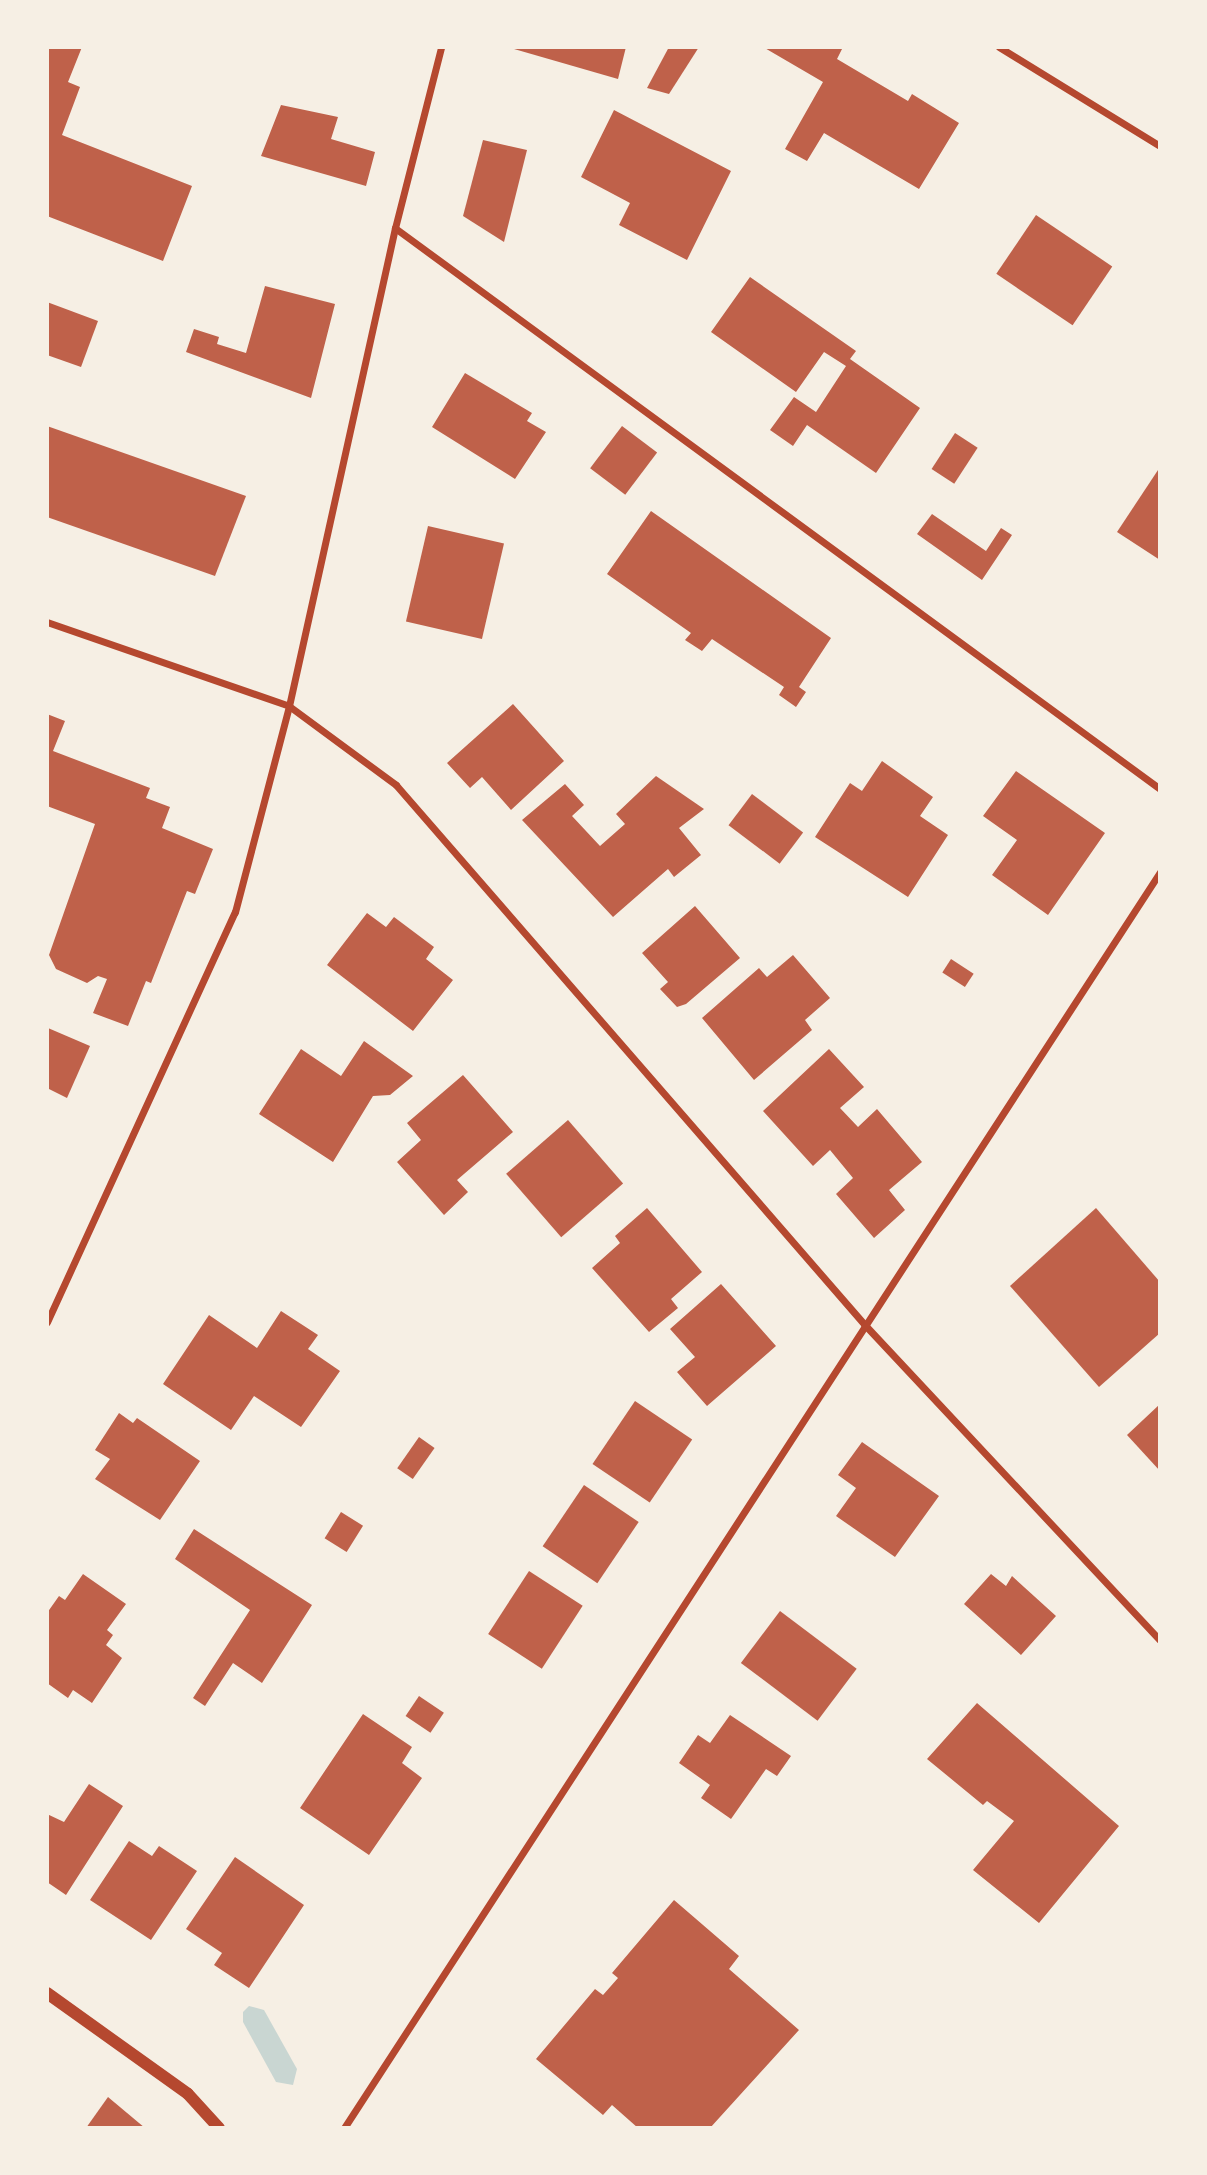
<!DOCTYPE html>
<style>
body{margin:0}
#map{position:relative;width:1207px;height:2175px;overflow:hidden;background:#f6efe4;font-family:Spectral,serif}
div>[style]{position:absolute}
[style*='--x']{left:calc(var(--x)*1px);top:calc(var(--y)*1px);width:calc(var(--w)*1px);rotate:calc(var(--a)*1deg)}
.water>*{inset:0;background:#c9d6d2}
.building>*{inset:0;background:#bf614a;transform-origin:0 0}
.minor>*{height:7px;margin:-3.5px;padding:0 3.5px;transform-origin:3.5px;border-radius:3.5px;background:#b5482f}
.tertiary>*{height:12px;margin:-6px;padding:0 6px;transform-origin:6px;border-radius:6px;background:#b5482f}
span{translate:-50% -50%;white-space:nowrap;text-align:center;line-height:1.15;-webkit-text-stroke:5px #f6efe4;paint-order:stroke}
.frame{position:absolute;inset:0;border:49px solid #f6efe4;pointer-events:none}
</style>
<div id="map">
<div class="water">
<div style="clip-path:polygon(249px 2006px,264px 2010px,297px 2069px,293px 2085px,276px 2082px,243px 2022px,243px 2012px)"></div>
</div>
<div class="building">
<div style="clip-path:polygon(47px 47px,82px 47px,68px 82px,80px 87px,62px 135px,192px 186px,163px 261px,47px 216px)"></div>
<div style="clip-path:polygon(507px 47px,626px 47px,618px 79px)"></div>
<div style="clip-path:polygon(669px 47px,699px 47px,669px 94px,647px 88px)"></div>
<div style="clip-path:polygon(763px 47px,843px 47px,837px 59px,908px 101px,912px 94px,959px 123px,919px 189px,824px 133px,807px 161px,785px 149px,823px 82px)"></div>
<div style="clip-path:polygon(281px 105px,338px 117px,331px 139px,375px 152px,366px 186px,261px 156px)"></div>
<div style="clip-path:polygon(614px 110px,731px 171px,687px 260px,619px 225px,630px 203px,581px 177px)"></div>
<div style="clip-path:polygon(483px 140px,527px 150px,504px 242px,463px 216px)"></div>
<div style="left:1036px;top:215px;width:92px;height:71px;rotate:34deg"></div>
<div style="clip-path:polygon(750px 277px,856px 351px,850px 359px,920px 408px,876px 473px,807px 425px,793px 446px,770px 430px,794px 397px,816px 412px,846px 366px,824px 352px,796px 392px,711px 332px)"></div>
<div style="clip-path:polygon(265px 286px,335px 304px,311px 398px,186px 352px,194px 329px,219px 337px,217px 344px,246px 353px)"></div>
<div style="clip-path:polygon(47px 302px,98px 321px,81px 367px,47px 355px)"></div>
<div style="clip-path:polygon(465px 373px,532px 413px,527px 421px,546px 432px,515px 479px,432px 427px)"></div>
<div style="clip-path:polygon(47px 426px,246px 496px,215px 576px,47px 517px)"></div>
<div style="left:622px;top:426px;width:44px;height:53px;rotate:37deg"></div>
<div style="left:955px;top:433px;width:27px;height:43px;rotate:33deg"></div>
<div style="clip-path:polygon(1160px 467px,1160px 560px,1117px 532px)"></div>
<div style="clip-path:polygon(651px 511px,831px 638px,799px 687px,806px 692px,796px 707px,779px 695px,784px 687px,712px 639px,702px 651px,685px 640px,691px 633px,607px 574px)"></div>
<div style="clip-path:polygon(932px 514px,986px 551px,1001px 528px,1012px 535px,982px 580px,917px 534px)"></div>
<div style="left:428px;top:526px;width:78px;height:98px;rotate:13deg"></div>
<div style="clip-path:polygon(513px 704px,564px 761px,511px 810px,482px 777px,470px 788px,447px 763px)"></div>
<div style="clip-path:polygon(47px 714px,65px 721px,53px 751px,150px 788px,146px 798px,170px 807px,162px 828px,213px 849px,195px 894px,187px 891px,151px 983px,146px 981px,128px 1026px,93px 1013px,107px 979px,98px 976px,87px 983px,56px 969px,49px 955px,95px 824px,47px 806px)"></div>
<div style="clip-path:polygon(882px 761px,933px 797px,920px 816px,948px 835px,908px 897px,815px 837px,850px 783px,862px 791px)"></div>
<div style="clip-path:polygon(1016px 771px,1105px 833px,1048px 915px,992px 875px,1017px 840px,983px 816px)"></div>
<div style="clip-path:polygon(656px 776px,704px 809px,679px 828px,701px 855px,674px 877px,668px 869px,613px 917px,522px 820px,565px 784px,584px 805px,572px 816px,600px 846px,625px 824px,616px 814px)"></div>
<div style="left:752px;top:794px;width:64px;height:39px;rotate:37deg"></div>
<div style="clip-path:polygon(695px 906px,740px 958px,686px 1004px,677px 1007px,660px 989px,668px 982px,642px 953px)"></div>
<div style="clip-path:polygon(367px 913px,386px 927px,394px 917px,434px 947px,426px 959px,453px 980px,413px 1031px,327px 965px)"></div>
<div style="clip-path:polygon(793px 955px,830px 998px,805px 1020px,812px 1030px,754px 1080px,702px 1018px,759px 968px,767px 977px)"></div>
<div style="left:951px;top:959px;width:27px;height:16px;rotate:33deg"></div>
<div style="clip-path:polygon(48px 1028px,90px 1046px,67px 1098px,47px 1088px)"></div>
<div style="clip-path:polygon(364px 1041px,413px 1076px,390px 1095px,373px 1096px,333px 1162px,259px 1114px,301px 1049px,341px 1076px)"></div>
<div style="clip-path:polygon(829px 1049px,864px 1087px,840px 1108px,858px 1127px,877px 1109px,922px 1162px,889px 1190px,905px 1210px,874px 1238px,836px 1194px,853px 1178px,830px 1150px,813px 1166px,763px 1111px)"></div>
<div style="clip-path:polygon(463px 1075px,513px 1132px,457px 1180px,468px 1192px,444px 1215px,397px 1162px,421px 1140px,407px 1123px)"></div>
<div style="left:568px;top:1120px;width:84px;height:82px;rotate:49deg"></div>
<div style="clip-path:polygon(647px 1208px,702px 1272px,671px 1299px,678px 1308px,649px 1332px,592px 1268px,620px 1243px,615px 1236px)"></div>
<div style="clip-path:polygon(1096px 1208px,1160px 1282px,1160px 1333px,1099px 1387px,1010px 1286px)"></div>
<div style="clip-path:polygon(721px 1284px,776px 1346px,707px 1406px,677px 1372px,695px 1357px,670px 1329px)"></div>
<div style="clip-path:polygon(281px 1311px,318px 1335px,308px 1349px,340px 1371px,301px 1427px,254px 1396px,231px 1430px,163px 1384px,209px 1315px,257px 1348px)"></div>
<div style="left:635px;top:1401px;width:69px;height:76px;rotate:34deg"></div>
<div style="clip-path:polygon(1160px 1404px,1160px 1471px,1127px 1435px)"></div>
<div style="clip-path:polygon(119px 1413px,133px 1423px,137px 1418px,200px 1461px,160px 1520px,95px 1479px,110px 1459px,95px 1450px)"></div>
<div style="left:419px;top:1437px;width:19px;height:38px;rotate:35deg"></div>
<div style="clip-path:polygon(862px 1442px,939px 1496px,895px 1557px,836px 1516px,856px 1488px,838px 1475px)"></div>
<div style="left:584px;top:1485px;width:66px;height:74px;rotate:34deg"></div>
<div style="left:341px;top:1512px;width:26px;height:31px;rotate:32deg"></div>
<div style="clip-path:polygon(194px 1529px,312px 1605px,262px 1683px,233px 1663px,205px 1706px,193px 1698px,250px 1610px,175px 1559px)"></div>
<div style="left:529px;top:1571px;width:64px;height:75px;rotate:33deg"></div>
<div style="clip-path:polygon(83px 1574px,126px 1604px,107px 1630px,113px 1635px,106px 1645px,122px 1658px,92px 1703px,73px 1690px,68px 1698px,47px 1683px,47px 1613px,59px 1596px,65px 1600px)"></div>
<div style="clip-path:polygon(991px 1574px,1006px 1586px,1012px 1576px,1056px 1616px,1021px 1655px,964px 1604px)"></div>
<div style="left:780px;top:1611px;width:96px;height:65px;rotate:37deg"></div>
<div style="left:419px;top:1696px;width:30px;height:24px;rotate:34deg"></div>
<div style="clip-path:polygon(977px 1703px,1119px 1826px,1039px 1923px,973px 1870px,1014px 1821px,987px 1801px,983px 1805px,927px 1759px)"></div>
<div style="clip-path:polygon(363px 1714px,412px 1747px,402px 1763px,422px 1778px,369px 1855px,300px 1808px)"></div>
<div style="clip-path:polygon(730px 1715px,791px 1756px,777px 1776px,766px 1769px,731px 1819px,701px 1798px,710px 1785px,679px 1763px,698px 1735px,710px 1743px)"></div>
<div style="clip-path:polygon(89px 1784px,123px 1806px,66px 1895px,47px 1882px,47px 1814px,64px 1822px)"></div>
<div style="clip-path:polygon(129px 1841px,152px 1856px,159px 1846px,197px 1871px,151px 1940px,90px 1900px)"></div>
<div style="clip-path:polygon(235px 1857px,304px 1905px,249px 1988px,214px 1965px,222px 1953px,186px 1929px)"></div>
<div style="clip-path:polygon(674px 1900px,739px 1956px,729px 1969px,799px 2030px,710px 2128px,638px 2128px,612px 2105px,603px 2115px,536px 2059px,595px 1989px,603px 1995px,618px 1978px,612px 1973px)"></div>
<div style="clip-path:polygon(108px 2097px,145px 2128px,86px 2128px)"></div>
</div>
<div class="minor">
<div style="--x:999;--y:47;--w:189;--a:31.6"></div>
<div style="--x:395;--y:228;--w:949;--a:36.25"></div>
<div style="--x:47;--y:622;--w:256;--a:19.1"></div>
<div style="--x:289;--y:706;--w:133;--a:36.4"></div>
<div style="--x:396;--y:785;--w:714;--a:49.03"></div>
<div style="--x:864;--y:1324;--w:433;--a:46.9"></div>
<div style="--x:47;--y:1322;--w:451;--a:-65.4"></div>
<div style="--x:235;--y:912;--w:213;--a:-75.3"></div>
<div style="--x:289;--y:706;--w:490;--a:-77.5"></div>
<div style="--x:395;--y:228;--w:187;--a:-75.7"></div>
<div style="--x:344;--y:2128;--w:1498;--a:-56.99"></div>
</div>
<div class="tertiary">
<div style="--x:47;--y:1993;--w:173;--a:35.6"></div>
<div style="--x:188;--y:2094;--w:46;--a:47.6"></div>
</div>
<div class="frame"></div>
</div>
